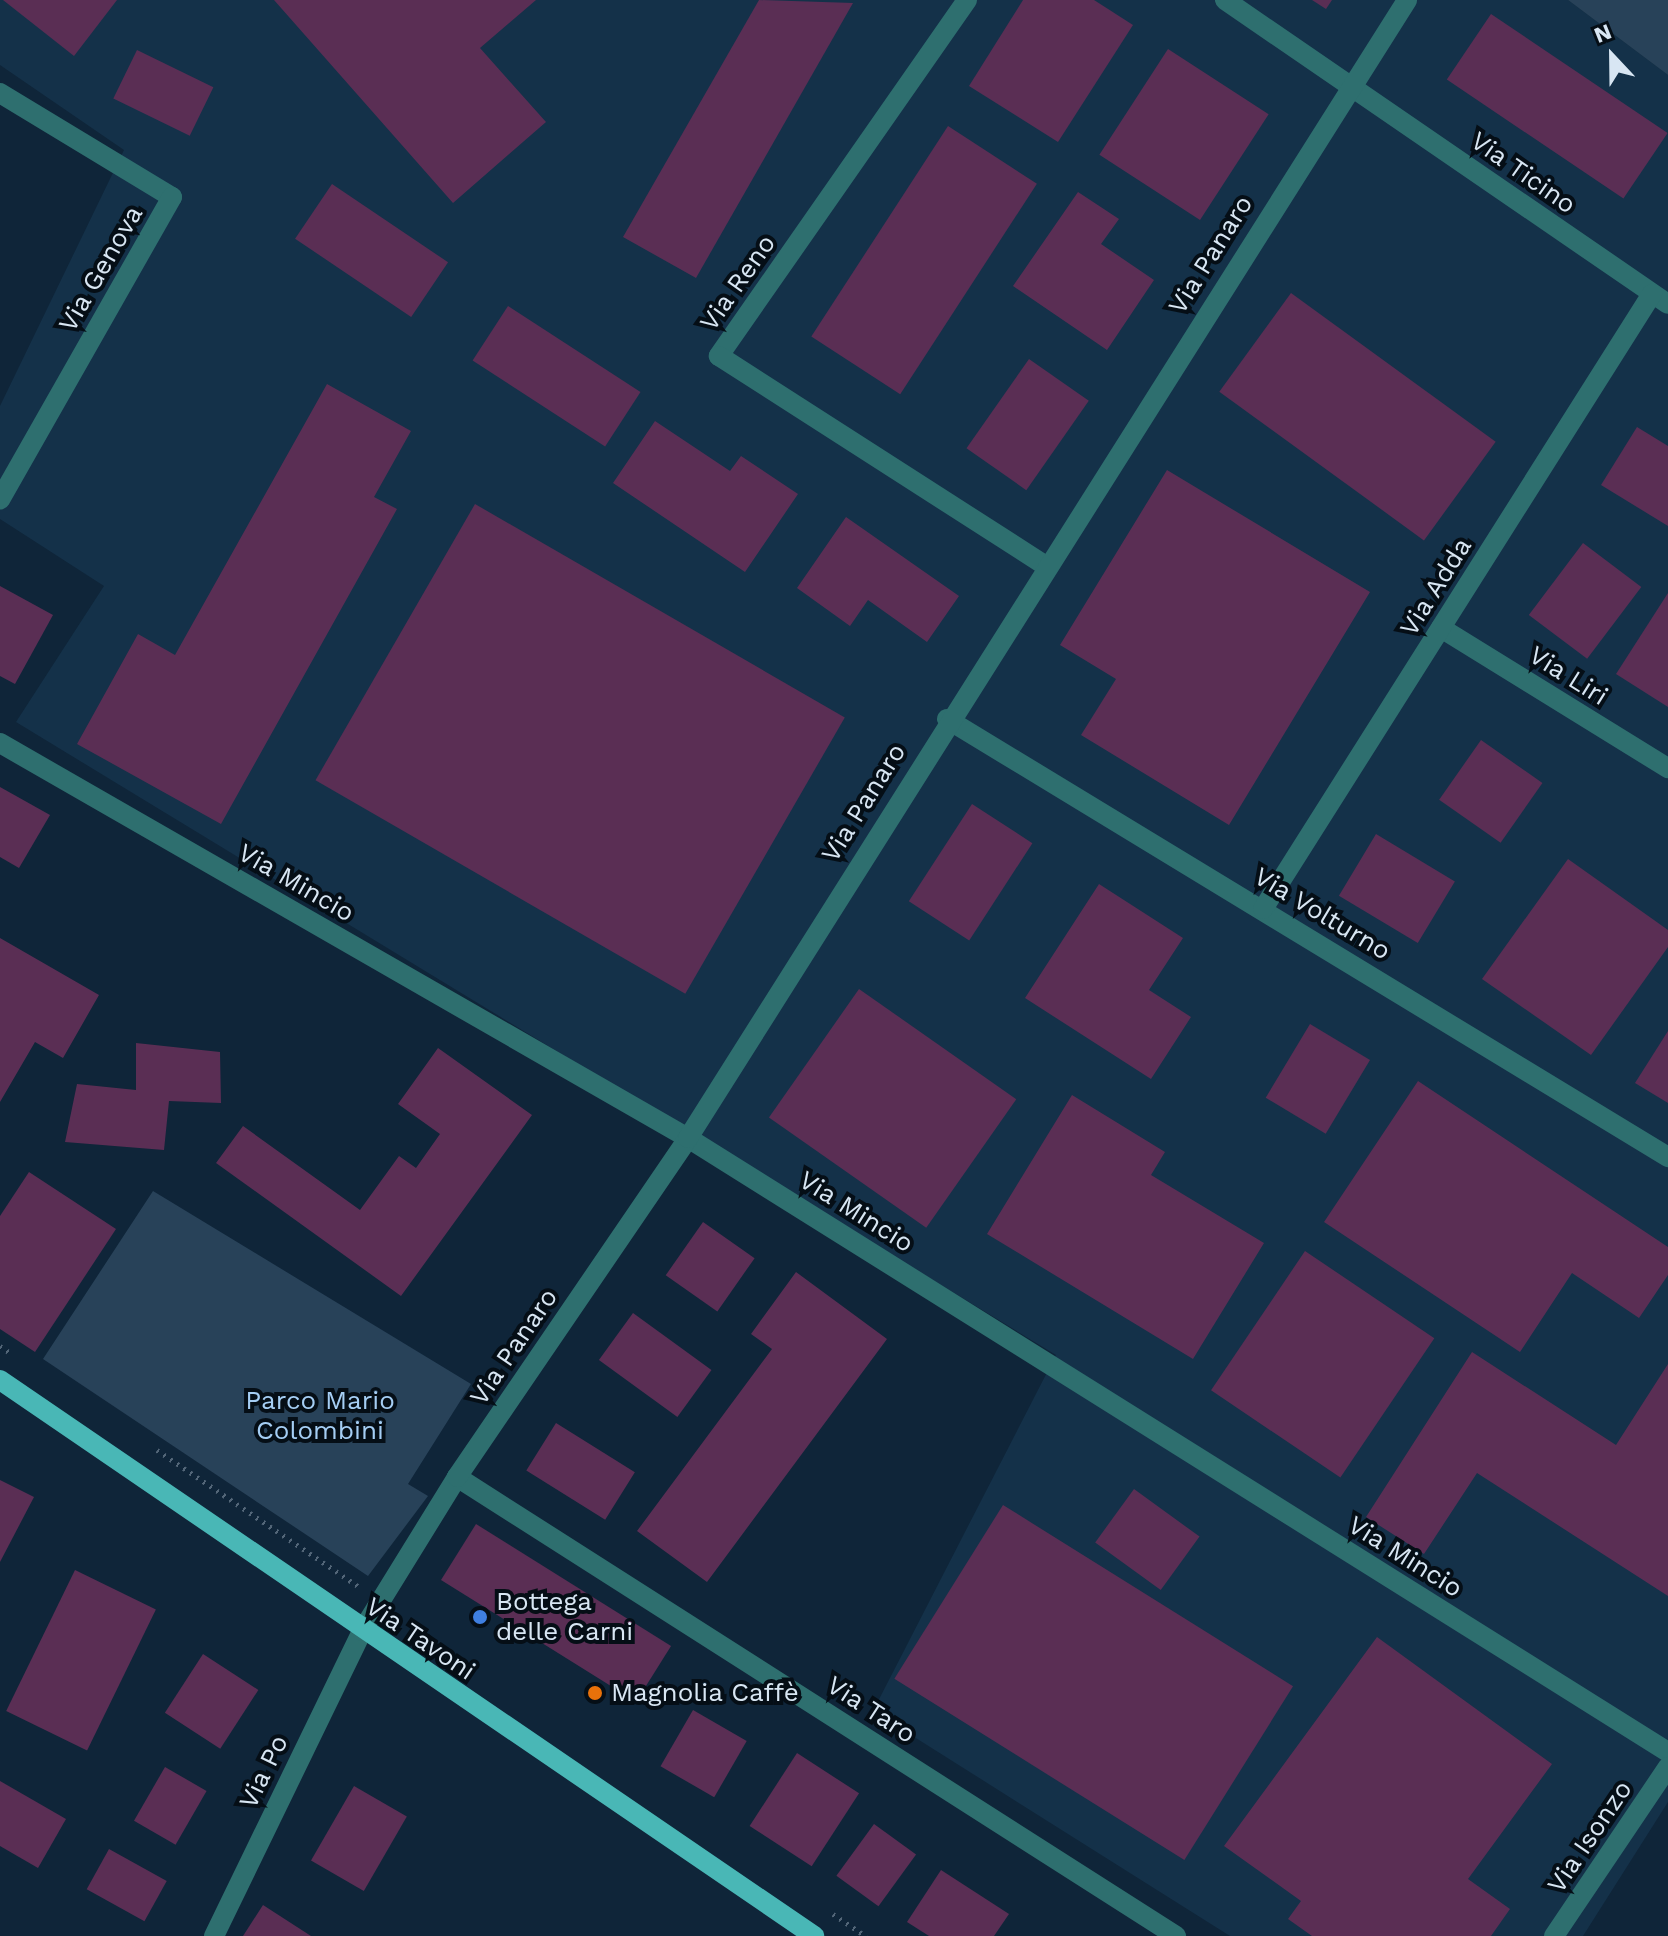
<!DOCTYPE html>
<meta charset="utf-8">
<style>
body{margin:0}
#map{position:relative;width:1668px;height:1936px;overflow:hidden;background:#0f2539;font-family:"Work Sans",sans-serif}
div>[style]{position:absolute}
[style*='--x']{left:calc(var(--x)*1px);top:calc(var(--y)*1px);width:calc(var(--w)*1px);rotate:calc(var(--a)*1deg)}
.built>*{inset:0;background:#143149}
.green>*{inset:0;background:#284259}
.building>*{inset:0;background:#5a2e54;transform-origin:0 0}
.path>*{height:5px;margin-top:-2.5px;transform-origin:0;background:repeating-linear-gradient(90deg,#536678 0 2px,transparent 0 8px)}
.minor>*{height:20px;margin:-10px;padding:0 10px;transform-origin:10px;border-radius:10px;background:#2e6f6f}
.major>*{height:20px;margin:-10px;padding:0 10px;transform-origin:10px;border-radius:10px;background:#49b7b6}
.dots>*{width:22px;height:22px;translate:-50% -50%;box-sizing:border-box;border:4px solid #050e16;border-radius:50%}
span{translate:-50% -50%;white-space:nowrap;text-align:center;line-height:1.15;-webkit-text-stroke:8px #050e16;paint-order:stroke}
.street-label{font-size:26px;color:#d8e6f3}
.park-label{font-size:26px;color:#a5cef4}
.poi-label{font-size:26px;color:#d8e6f3}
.left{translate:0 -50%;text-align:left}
.north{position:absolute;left:1572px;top:16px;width:80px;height:80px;-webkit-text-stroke:6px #050e16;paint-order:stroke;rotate:338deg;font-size:22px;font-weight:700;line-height:32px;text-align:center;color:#d8e6f3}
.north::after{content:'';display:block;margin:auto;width:28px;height:36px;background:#d8e6f3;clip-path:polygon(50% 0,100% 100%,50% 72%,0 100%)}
</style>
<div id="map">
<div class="built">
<div style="clip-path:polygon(0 0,1568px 0,1668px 75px,1668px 1802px,1583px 1936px,1230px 1936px,873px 1711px,1056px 1355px,16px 722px,104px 586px,0 519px,0 406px,124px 150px,0 65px)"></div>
</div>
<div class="green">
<div style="clip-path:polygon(1568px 0,1668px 0,1668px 75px)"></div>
<div style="clip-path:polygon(153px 1191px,471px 1384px,408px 1484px,428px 1496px,368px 1576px,43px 1359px)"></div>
</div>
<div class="building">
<div style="clip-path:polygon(3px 0,117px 0,74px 56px)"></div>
<div style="clip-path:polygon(274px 0,536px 0,480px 48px,546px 122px,453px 203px)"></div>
<div style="clip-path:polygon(759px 0,853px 3px,696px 278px,623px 237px)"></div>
<div style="clip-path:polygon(1023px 0,1094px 0,1133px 25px,1058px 142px,969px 86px)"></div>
<div style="clip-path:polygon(1312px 0,1332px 0,1326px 9px)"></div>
<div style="left:1491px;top:14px;width:213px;height:79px;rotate:34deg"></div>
<div style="left:1168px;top:49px;width:120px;height:126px;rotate:33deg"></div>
<div style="left:137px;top:50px;width:85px;height:54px;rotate:26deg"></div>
<div style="left:948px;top:126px;width:106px;height:251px;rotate:33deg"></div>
<div style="left:332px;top:184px;width:140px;height:66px;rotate:34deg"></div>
<div style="clip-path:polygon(1078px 192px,1119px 219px,1101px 244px,1154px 280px,1107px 350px,1013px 286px)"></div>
<div style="left:1291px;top:293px;width:253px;height:122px;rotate:36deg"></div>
<div style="left:508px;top:306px;width:158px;height:65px;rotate:33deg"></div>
<div style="left:1029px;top:359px;width:73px;height:109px;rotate:35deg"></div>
<div style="clip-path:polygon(327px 384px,411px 431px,374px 497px,397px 509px,221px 824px,77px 744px,138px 634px,175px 655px)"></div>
<div style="clip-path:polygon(655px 421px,730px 471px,741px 456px,798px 494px,745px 572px,613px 483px)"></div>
<div style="clip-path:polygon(1637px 427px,1668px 446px,1668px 526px,1601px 485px)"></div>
<div style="clip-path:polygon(1167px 470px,1370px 592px,1229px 825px,1081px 735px,1116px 679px,1060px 645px)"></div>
<div style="left:475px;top:504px;width:427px;height:319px;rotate:30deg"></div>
<div style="clip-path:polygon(846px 517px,959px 596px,927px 642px,868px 600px,850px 626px,797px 588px)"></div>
<div style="left:1583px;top:543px;width:73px;height:90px;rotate:37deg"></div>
<div style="clip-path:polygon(0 586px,53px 615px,15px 684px,0 676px)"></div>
<div style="clip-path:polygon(1668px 593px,1668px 707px,1616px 674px)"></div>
<div style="left:1481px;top:740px;width:75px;height:73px;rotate:35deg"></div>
<div style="clip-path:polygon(0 787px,50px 815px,19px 868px,0 857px)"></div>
<div style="left:972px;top:804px;width:72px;height:116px;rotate:33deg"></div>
<div style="left:1376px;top:834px;width:92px;height:72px;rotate:31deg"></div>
<div style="clip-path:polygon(1568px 859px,1668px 930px,1668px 947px,1591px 1055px,1482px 979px)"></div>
<div style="clip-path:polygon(1099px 884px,1183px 938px,1149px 990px,1191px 1017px,1151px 1079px,1025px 998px)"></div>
<div style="clip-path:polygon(0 938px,99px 995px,63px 1058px,35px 1042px,0 1102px)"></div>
<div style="left:859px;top:989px;width:192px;height:157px;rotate:35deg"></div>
<div style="left:1310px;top:1024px;width:70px;height:86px;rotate:31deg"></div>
<div style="clip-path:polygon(1668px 1031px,1668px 1103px,1635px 1083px)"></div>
<div style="clip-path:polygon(136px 1043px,220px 1052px,221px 1103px,169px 1101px,164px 1150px,65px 1142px,77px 1084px,136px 1090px)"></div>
<div style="clip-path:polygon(438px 1048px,532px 1115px,401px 1296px,216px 1163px,243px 1126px,360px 1210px,399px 1156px,416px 1168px,440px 1134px,398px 1104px)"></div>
<div style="clip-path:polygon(1418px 1081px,1668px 1247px,1668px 1275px,1639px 1318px,1572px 1273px,1520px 1352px,1324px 1222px)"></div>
<div style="clip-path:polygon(1072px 1095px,1165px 1152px,1151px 1175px,1264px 1243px,1193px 1359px,987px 1234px)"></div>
<div style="clip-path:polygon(29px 1172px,116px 1229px,35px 1352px,0 1329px,0 1216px)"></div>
<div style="left:703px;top:1222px;width:63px;height:65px;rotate:35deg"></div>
<div style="left:1305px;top:1251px;width:156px;height:168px;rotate:34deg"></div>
<div style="clip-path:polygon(796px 1272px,887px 1339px,707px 1582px,637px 1531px,772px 1349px,751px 1334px)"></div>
<div style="left:633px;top:1313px;width:97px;height:58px;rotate:36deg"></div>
<div style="clip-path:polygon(1472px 1352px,1616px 1445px,1668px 1364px,1668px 1596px,1477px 1473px,1424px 1554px,1366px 1517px)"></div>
<div style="left:556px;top:1423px;width:93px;height:56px;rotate:32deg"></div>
<div style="clip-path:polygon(0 1480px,34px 1497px,0 1562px)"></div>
<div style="left:1134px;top:1489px;width:81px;height:66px;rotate:36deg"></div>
<div style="left:1003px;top:1505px;width:342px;height:205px;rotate:32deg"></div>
<div style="left:476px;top:1524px;width:230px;height:66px;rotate:32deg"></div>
<div style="left:75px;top:1570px;width:90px;height:157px;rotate:26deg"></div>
<div style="clip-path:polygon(1377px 1637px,1552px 1764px,1468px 1879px,1510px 1909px,1491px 1936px,1312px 1936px,1288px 1919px,1301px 1901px,1224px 1846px)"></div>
<div style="left:203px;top:1654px;width:66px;height:70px;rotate:33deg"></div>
<div style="left:693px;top:1710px;width:62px;height:65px;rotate:30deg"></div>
<div style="left:797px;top:1753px;width:74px;height:87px;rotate:33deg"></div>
<div style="left:165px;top:1767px;width:48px;height:62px;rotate:30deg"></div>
<div style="clip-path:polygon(0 1781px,66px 1819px,38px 1868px,0 1846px)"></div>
<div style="left:354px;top:1786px;width:61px;height:86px;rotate:30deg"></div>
<div style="left:874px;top:1824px;width:52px;height:64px;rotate:36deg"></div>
<div style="left:109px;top:1849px;width:66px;height:46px;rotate:29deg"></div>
<div style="clip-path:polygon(941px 1870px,1009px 1914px,994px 1936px,929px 1936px,907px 1922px)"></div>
<div style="clip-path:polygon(263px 1905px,311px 1936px,243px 1936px)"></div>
</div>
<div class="path">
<div style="--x:0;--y:1346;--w:14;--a:34"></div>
<div style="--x:157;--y:1450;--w:243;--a:34.1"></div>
<div style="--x:833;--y:1914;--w:40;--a:34"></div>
</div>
<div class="minor">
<div style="--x:967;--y:0;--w:434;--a:124.9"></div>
<div style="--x:719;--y:356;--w:387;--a:32.7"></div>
<div style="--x:1225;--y:0;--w:537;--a:34.46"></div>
<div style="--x:0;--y:93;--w:201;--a:31.2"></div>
<div style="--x:172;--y:197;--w:348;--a:119.6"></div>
<div style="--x:1441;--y:628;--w:267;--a:31.7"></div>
<div style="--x:947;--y:719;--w:844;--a:31.28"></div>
<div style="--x:0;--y:743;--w:793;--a:29.86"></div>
<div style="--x:688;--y:1138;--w:1156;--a:32.07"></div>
<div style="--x:1263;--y:909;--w:728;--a:-57.69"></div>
<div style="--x:457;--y:1477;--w:853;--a:32.55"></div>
<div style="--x:214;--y:1936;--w:339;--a:-64.1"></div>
<div style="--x:362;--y:1631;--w:181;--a:-58.3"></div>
<div style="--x:457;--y:1477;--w:410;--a:-55.7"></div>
<div style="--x:688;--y:1138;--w:1346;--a:-57.71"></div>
<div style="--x:1554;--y:1936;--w:204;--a:-56"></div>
</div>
<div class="major">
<div style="--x:0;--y:1380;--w:986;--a:34.33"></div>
</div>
<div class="dots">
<div style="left:480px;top:1617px;background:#3f7fe0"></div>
<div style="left:595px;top:1693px;background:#e8710a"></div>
</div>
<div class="street-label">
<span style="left:1523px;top:173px;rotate:35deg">Via Ticino</span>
<span style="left:1211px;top:255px;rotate:-58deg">Via Panaro</span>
<span style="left:101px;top:269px;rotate:-60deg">Via Genova</span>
<span style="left:738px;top:283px;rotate:-55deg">Via Reno</span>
<span style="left:1436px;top:587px;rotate:-58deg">Via Adda</span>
<span style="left:1568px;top:676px;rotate:32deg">Via Liri</span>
<span style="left:864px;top:803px;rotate:-58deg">Via Panaro</span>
<span style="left:296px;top:883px;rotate:30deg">Via Mincio</span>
<span style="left:1322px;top:914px;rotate:31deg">Via Volturno</span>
<span style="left:856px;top:1212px;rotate:32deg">Via Mincio</span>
<span style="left:514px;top:1347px;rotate:-56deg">Via Panaro</span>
<span style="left:1405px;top:1557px;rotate:32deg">Via Mincio</span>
<span style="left:420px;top:1639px;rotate:34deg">Via Tavoni</span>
<span style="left:871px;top:1710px;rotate:33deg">Via Taro</span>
<span style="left:264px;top:1772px;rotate:-64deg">Via Po</span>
<span style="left:1590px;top:1837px;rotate:-56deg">Via Isonzo</span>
</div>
<div class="park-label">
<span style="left:320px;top:1416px">Parco Mario<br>Colombini</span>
</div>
<div class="poi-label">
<span class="left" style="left:496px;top:1617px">Bottega<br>delle Carni</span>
<span class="left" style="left:611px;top:1693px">Magnolia Caffè</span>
</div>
<div class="north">N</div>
</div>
